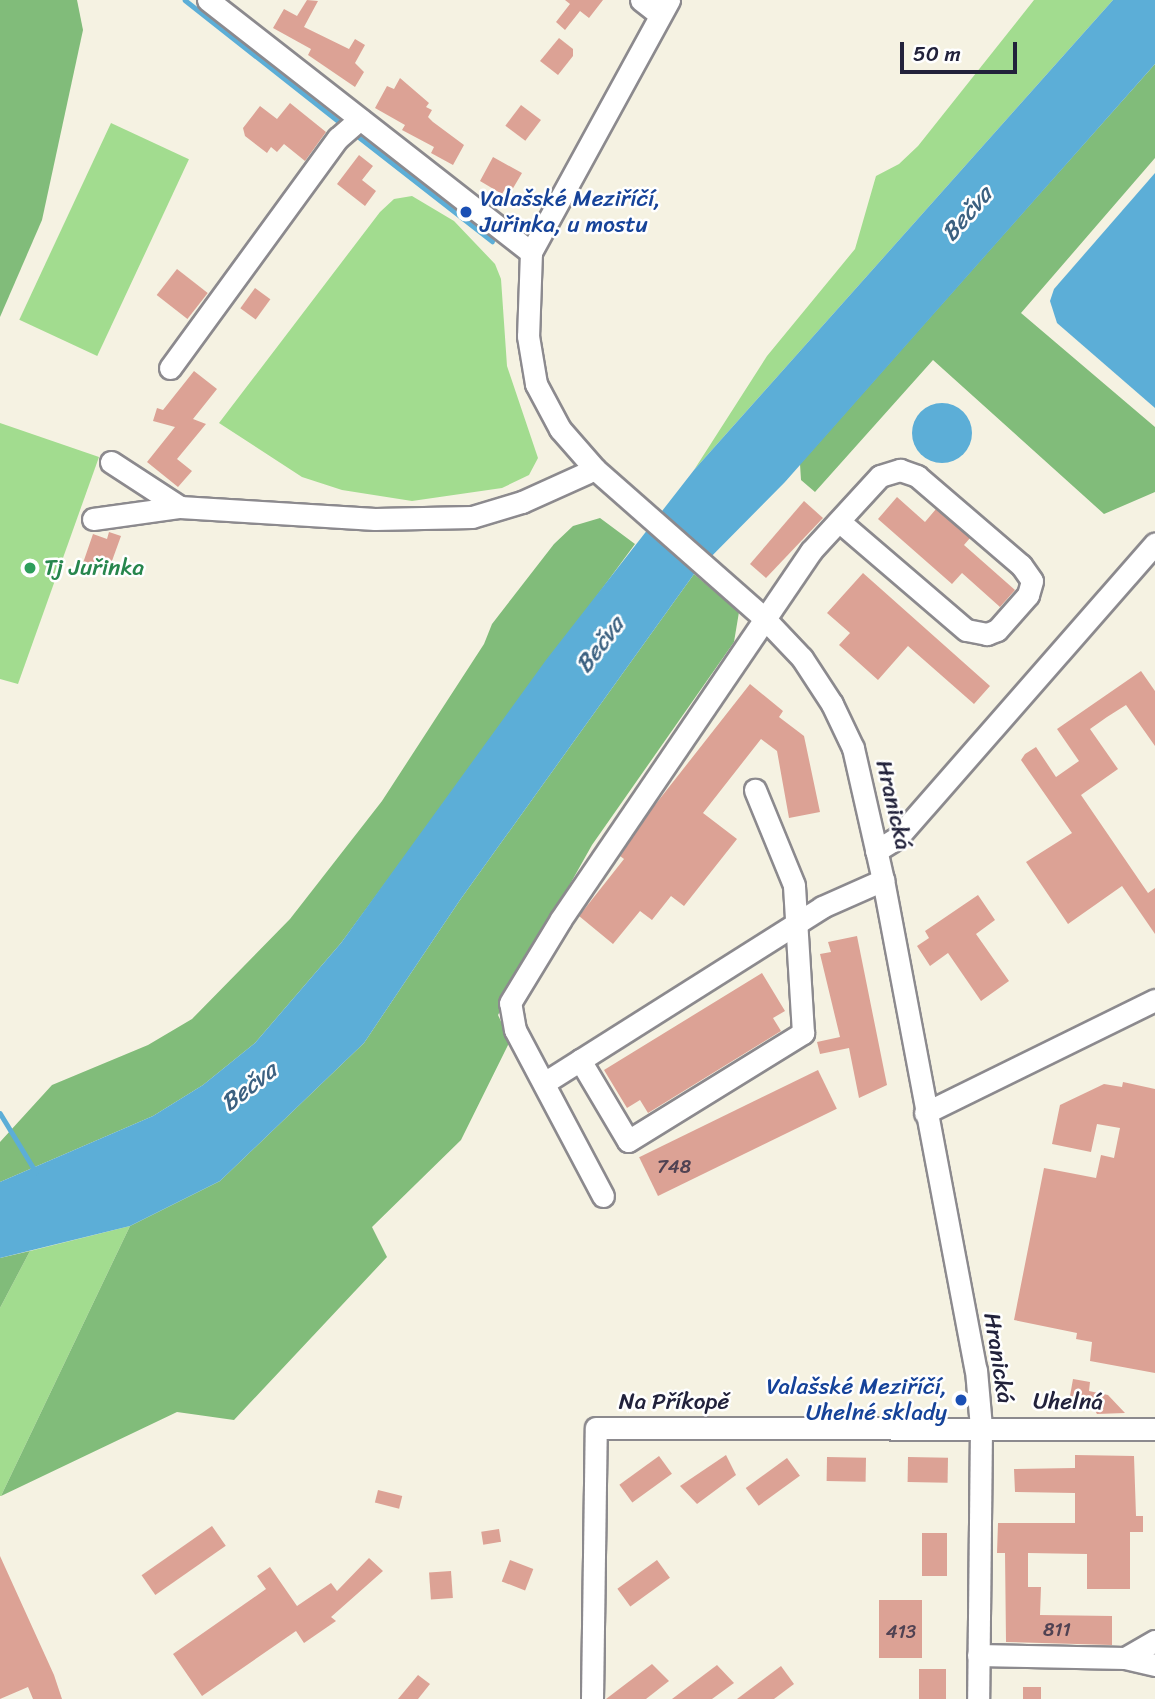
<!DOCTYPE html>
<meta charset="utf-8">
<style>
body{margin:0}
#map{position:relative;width:1155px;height:1699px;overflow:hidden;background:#f5f2e2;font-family:Sriracha,sans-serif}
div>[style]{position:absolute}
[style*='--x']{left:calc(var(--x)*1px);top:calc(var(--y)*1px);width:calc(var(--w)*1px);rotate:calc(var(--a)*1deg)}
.green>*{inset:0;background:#a2dc8f;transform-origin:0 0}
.forest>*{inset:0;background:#81bc7a}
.water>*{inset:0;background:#5caed7}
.round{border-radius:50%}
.stream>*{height:4.5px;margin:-2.25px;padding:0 2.25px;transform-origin:2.25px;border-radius:2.25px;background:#5caed7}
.building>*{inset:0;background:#dca295;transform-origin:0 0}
.roads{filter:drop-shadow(2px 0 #8c8a8e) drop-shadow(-2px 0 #8c8a8e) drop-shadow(0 2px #8c8a8e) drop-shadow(0 -2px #8c8a8e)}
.minor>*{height:21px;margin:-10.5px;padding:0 10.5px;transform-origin:10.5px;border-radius:10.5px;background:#fff}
.dots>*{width:19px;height:19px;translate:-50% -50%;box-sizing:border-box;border:4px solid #fff;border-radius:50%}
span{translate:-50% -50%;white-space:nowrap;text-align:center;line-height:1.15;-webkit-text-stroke:5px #fff;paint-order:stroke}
.number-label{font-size:19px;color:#504252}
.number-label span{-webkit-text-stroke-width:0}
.transit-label{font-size:23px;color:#164399}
.left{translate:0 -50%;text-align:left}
.right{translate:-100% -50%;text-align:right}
.leisure-label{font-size:23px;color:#27864d}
.street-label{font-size:23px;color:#22223b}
.water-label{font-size:24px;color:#3c6181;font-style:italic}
.scale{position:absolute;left:900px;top:42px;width:117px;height:32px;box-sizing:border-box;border:4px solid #22223b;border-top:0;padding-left:9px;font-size:21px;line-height:24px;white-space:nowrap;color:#22223b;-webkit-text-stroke:5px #fff;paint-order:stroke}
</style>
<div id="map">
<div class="green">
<div style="clip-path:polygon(1034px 0,1113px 0,694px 470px,767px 356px,855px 249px,876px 176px,899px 164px,918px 146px)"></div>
<div style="left:111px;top:123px;width:86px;height:217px;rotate:25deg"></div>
<div style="clip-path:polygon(412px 196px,454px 221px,495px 264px,501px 279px,507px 366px,538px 458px,529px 475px,502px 488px,412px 501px,342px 490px,302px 477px,219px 423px,380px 212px,394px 199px)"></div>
<div style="clip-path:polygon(0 423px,99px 457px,18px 684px,0 679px)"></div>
<div style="clip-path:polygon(130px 1226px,1px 1496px,0 1496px,0 1308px,30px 1251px)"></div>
</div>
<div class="forest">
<div style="clip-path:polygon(0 0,77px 0,83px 30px,42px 220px,0 317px)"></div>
<div style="clip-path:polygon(1155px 64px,1155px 158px,1021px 313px,1155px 427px,1155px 492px,1104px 514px,933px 360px,815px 492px,801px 480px,800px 464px)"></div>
<div style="clip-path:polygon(600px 518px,635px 544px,341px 943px,255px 1043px,203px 1085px,153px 1116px,0 1182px,0 1142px,52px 1085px,148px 1045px,192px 1019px,290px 919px,382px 801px,484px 644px,492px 624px,554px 544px,573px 526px)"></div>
<div style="clip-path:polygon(694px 574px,739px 612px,734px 642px,592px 845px,519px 975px,498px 1015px,510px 1041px,461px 1140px,372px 1227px,387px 1257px,234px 1420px,177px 1412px,1px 1496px,130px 1226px,220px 1181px,364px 1043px,460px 900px)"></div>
<div style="clip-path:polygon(30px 1251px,0 1308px,0 1258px)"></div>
</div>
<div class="water">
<div style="clip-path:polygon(1113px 0,1155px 0,1155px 64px,785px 482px,694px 574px,460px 900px,364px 1043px,220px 1181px,130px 1226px,0 1258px,0 1182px,153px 1116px,203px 1085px,255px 1043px,341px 943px,546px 660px,694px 470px)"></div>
<div style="clip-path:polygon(1155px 173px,1155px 408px,1057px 323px,1050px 301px,1054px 289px)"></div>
<div class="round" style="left:912px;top:403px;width:60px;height:60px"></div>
</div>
<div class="stream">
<div style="--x:185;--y:0;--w:195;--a:38.3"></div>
<div style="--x:359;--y:137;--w:169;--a:38"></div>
<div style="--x:0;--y:1113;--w:69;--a:58.6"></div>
</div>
<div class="building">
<div style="clip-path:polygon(307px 0,318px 1px,304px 27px,349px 49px,355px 39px,365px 45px,355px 63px,364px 72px,355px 87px,308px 55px,311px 49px,273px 28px,284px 9px,297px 16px)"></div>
<div style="clip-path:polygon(565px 0,603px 0,589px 18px,580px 11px,565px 30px,556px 22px,570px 4px)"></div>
<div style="clip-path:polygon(559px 38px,573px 49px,573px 56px,558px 75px,540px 61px)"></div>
<div style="clip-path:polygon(400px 78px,429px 103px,426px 107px,432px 110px,428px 117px,433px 122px,464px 145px,453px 165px,431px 153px,434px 147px,402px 130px,405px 125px,375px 108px,387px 86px,394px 89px)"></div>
<div style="clip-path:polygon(290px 103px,326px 132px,305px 161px,284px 144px,277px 152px,271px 147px,267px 153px,245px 136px,243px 128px,260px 106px,277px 119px)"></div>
<div style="left:521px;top:105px;width:25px;height:26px;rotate:37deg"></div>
<div style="clip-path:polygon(359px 155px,373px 166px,362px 180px,376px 191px,365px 206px,337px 184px)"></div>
<div style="clip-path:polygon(493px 157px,522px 173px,512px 190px,506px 187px,502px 194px,480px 181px)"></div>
<div style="left:177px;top:269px;width:39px;height:33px;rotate:38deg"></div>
<div style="left:255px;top:288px;width:19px;height:25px;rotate:36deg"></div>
<div style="clip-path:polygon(194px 371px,217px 389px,193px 419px,206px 424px,177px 459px,192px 471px,178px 487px,147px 462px,175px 427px,153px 421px,157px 408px,163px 410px)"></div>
<div style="clip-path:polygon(897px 497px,925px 522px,936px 509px,970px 538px,964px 545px,1015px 590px,1000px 607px,962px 573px,952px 584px,878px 519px)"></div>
<div style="clip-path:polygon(804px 501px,823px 518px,766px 578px,750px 564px)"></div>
<div style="clip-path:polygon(109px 532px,121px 536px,108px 572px,83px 563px,93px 534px,107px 539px)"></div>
<div style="clip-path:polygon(863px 573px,990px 686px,974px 704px,908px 646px,878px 680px,839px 645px,850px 633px,827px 613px)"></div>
<div style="clip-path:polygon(1141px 671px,1155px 691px,1155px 746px,1126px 705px,1107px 717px,1090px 729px,1118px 769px,1081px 795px,1148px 893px,1155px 888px,1155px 934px,1122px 886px,1068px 924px,1026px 862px,1072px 833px,1021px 760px,1025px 754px,1036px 747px,1056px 777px,1079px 761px,1057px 729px)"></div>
<div style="clip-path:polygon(750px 684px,783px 711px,779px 717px,804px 736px,820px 812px,789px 818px,777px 751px,761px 739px,703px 813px,737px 839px,684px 906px,671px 896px,652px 920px,640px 911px,613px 944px,579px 916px,624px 859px,620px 856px,651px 810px)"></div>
<div style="clip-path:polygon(978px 895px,995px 920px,976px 934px,1009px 981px,981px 1001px,948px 953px,930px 966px,917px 946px,929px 938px,925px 931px)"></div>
<div style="clip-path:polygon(857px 936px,887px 1085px,859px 1098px,849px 1048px,820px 1054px,817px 1042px,840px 1037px,820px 954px,831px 952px,828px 942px)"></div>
<div style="clip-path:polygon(762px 973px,785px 1011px,773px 1018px,781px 1031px,648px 1113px,640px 1100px,627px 1108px,604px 1070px)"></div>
<div style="left:818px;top:1070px;width:43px;height:199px;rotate:64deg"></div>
<div style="clip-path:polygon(1123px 1082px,1155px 1089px,1155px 1373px,1090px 1361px,1092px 1342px,1076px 1339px,1077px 1333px,1014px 1320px,1044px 1168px,1096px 1178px,1101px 1155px,1114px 1158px,1120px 1128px,1097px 1124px,1091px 1152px,1052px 1144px,1060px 1105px,1104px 1084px,1122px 1087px)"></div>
<div style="clip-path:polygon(1073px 1379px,1090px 1382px,1089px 1391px,1108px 1395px,1125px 1413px,1097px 1414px,1088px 1398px,1070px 1396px)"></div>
<div style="clip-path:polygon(726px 1455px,736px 1475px,697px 1504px,680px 1486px)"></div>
<div style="clip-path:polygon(1075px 1455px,1134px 1456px,1136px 1516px,1143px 1516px,1143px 1532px,1130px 1532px,1130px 1589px,1087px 1589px,1087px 1554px,1028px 1553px,1028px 1587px,1041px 1587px,1040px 1615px,1112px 1616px,1112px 1645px,1006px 1642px,1005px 1553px,997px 1553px,998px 1523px,1075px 1523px,1075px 1493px,1015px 1492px,1014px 1469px,1075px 1468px)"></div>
<div style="left:659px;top:1456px;width:22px;height:49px;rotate:54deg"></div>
<div style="left:827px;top:1457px;width:39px;height:24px;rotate:1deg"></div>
<div style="left:908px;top:1457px;width:40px;height:25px;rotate:1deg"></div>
<div style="left:787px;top:1458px;width:22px;height:51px;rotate:54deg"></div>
<div style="left:378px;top:1490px;width:25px;height:13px;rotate:14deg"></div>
<div style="left:212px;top:1526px;width:24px;height:86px;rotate:55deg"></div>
<div style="left:499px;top:1529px;width:13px;height:18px;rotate:81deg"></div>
<div style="left:922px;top:1533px;width:25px;height:43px"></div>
<div style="clip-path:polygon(0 1556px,54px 1675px,62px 1699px,33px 1699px,28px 1687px,0 1699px)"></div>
<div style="clip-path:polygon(369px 1558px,383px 1571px,331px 1617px,336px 1621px,304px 1643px,296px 1631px,202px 1696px,173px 1654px,266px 1589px,257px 1576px,270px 1567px,297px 1606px,331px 1583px,337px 1591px)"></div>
<div style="left:510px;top:1560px;width:25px;height:23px;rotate:21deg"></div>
<div style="left:657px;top:1560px;width:22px;height:49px;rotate:54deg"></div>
<div style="left:451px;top:1571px;width:27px;height:22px;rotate:86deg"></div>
<div style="left:879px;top:1600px;width:43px;height:58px"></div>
<div style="clip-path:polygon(652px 1664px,669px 1681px,646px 1699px,606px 1699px)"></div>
<div style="clip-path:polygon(717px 1665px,734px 1683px,712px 1699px,672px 1699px)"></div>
<div style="clip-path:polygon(781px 1666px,794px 1684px,774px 1699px,737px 1699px)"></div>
<div style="left:919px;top:1669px;width:27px;height:30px"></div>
<div style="clip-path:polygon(418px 1675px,430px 1684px,418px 1699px,398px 1699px)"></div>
<div style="left:1023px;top:1687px;width:18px;height:12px"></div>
</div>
<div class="roads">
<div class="minor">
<div style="--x:208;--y:0;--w:410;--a:38"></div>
<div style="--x:641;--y:0;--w:24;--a:38"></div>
<div style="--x:669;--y:0;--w:287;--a:118.7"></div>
<div style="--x:531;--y:252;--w:84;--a:92"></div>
<div style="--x:528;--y:336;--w:49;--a:80.5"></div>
<div style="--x:536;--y:384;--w:51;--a:61.9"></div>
<div style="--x:560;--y:429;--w:53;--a:48.8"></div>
<div style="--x:595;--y:469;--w:225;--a:41.4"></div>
<div style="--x:764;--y:618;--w:55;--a:46.5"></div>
<div style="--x:802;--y:658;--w:55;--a:56.9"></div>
<div style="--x:832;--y:704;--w:49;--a:64.5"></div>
<div style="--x:853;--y:748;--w:135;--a:77.2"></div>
<div style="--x:883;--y:880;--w:499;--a:79.3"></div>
<div style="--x:976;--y:1370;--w:57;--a:85"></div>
<div style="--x:981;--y:1427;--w:272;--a:90.6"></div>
<div style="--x:170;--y:368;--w:285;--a:-53.9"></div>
<div style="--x:338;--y:138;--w:29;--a:-41"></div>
<div style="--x:111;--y:462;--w:82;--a:33.1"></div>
<div style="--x:180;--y:507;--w:195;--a:3.5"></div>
<div style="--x:375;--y:519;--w:97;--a:-1.2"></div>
<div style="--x:472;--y:517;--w:52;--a:-16.7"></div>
<div style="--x:522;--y:502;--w:80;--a:-24.3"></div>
<div style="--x:93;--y:519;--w:88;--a:-7.9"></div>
<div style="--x:876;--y:851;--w:26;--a:-32"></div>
<div style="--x:898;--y:837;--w:390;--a:-48.8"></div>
<div style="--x:580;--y:1060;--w:94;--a:59.3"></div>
<div style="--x:628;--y:1141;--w:206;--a:-31.7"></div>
<div style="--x:803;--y:1033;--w:148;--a:-93.5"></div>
<div style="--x:794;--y:885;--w:103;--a:-112.3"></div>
<div style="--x:544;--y:1083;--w:329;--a:-32.3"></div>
<div style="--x:822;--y:907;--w:67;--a:-23.9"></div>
<div style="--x:925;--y:1113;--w:256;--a:-26.2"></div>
<div style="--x:603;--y:1196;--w:188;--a:-117.9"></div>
<div style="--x:515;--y:1030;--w:27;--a:-100"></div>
<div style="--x:510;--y:1003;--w:98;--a:-58.7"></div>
<div style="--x:561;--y:919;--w:445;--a:-55.8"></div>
<div style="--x:811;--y:551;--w:102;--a:-47.4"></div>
<div style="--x:880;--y:476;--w:21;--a:-17"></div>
<div style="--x:900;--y:470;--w:18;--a:19"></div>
<div style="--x:917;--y:476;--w:137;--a:40.6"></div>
<div style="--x:1021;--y:565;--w:19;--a:55"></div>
<div style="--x:1032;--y:581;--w:15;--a:106"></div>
<div style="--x:1028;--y:595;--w:47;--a:131.5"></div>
<div style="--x:997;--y:630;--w:11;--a:158"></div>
<div style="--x:987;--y:634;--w:21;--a:-169"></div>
<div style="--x:966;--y:630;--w:166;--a:-139.4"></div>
<div style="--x:978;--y:1655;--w:147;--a:1.2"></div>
<div style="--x:1125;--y:1658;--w:31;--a:13"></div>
<div style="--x:1125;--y:1658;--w:34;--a:-30"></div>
<div style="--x:592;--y:1699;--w:271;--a:-89.2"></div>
<div style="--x:596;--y:1428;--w:559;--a:0.1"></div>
</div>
</div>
<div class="dots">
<div style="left:466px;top:212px;background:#1a4fb4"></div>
<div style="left:30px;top:568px;background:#2e9e5b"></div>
<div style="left:961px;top:1400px;background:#1a4fb4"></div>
</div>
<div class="number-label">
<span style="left:674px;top:1167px">748</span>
<span style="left:1057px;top:1630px">811</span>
<span style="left:901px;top:1632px">413</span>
</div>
<div class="transit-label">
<span class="left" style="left:480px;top:212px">Valašské Meziříčí,<br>Juřinka, u mostu</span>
<span class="right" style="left:947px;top:1400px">Valašské Meziříčí,<br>Uhelné sklady</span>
</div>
<div class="leisure-label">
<span class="left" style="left:44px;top:568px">Tj Juřinka</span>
</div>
<div class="street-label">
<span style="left:893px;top:805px;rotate:77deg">Hranická</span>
<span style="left:998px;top:1358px;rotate:81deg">Hranická</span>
<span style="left:674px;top:1402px">Na Příkopě</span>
<span style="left:1068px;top:1402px;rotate:1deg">Uhelná</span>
</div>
<div class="water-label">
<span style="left:967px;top:214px;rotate:-49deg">Bečva</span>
<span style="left:600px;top:645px;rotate:-53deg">Bečva</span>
<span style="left:249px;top:1087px;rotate:-38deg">Bečva</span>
</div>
<div class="scale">50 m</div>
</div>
